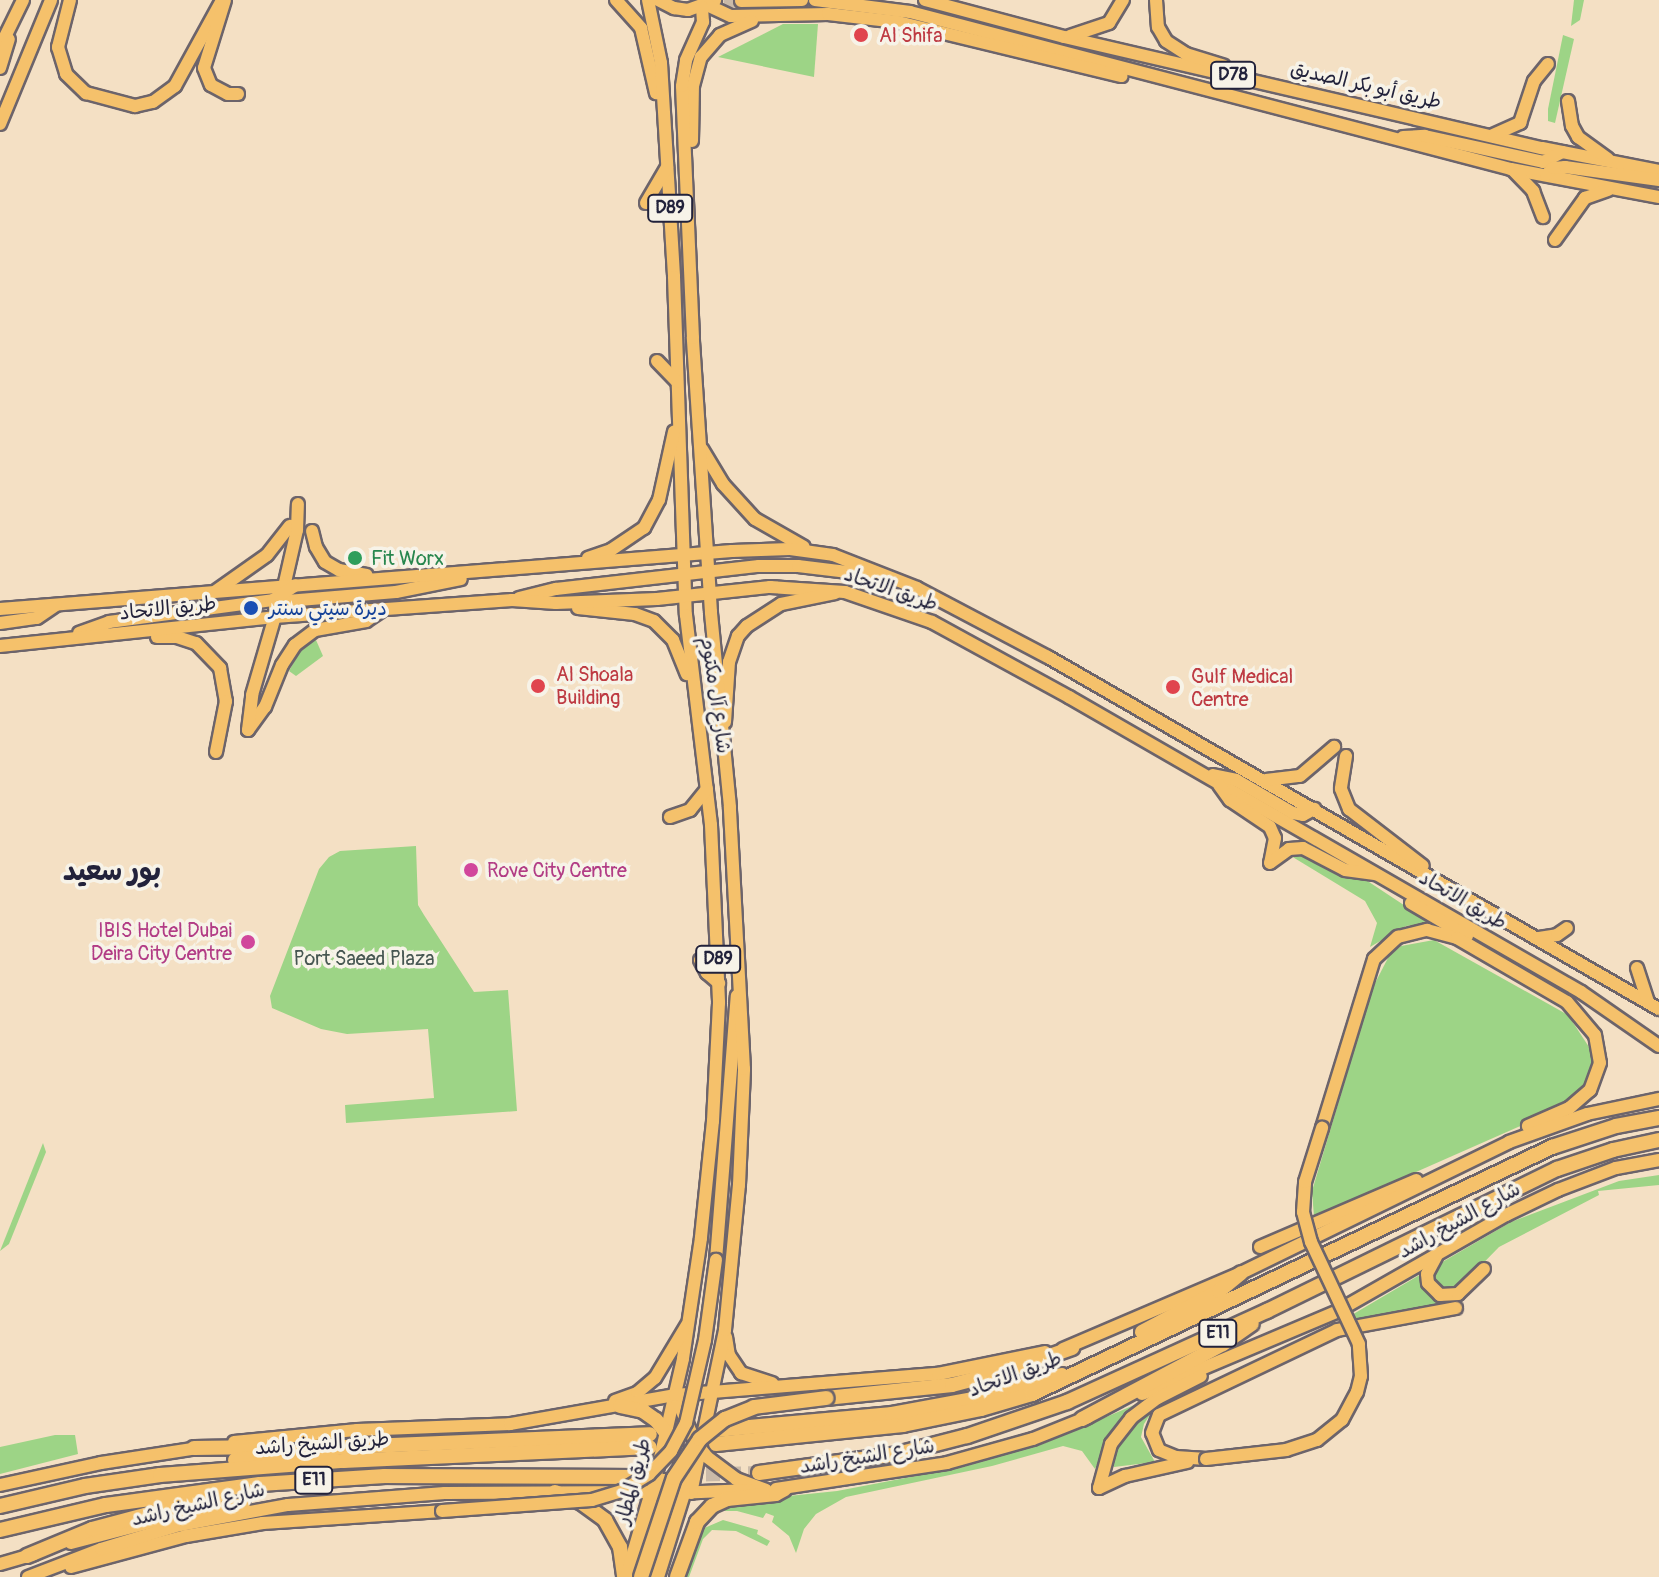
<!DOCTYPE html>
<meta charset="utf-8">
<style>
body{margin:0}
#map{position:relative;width:1659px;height:1577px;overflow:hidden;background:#f4e0c4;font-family:Pangolin,"Playpen Sans Arabic",sans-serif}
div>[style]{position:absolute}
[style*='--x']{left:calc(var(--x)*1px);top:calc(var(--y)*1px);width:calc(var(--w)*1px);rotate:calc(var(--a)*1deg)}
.green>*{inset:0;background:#9dd486}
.major-tunnel>*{height:12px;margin-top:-6px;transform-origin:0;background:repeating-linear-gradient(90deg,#cabaa9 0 12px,transparent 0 18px)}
.highway-tunnel>*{height:14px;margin-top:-7px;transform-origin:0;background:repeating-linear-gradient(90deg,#cabaa9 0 14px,transparent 0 21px)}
.roads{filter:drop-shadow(2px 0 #6c646b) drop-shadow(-2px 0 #6c646b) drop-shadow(0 2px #6c646b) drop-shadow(0 -2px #6c646b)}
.major>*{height:12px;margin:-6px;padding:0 6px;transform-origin:6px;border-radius:6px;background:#f5c16b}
.highway>*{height:14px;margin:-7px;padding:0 7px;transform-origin:7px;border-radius:7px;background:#f5c16b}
.bridges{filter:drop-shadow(2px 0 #6c646b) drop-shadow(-2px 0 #6c646b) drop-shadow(0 2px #6c646b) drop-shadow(0 -2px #6c646b)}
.major-bridge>*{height:12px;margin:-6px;padding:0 6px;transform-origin:6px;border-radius:6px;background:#f5c16b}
.highway-bridge>*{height:14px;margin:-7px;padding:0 7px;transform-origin:7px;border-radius:7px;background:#f5c16b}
.dots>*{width:22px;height:22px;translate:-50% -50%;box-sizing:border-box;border:4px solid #f7f3e8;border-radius:50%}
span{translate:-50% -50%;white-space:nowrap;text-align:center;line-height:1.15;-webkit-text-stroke:7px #f7f3e8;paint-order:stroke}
.shield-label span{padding:2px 6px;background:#f7f3e8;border:2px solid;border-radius:6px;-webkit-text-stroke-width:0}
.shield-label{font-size:18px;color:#22223b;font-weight:700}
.health-label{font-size:20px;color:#be3a42}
.left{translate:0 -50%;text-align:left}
.street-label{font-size:20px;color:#22223b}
.leisure-label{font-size:20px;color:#27864d}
.transit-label{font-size:20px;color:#164399}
.hotel-label{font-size:20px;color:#b23c85}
.right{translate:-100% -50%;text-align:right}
.park-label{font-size:20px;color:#475752}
.district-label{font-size:28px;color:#22223b;font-weight:700}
</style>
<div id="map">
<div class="green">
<div style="clip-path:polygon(1574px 0,1584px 0,1580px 20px,1571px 26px)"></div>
<div style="clip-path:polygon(783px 24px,818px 24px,814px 77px,718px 57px)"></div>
<div style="clip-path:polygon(1563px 35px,1574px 39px,1555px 123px,1548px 121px,1548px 109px)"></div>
<div style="clip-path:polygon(316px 640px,323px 656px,296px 676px,289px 671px,301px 649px)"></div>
<div style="clip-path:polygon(416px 846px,418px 905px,424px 915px,474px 992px,508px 990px,517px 1111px,346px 1123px,345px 1105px,434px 1098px,428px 1029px,347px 1034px,321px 1029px,272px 1008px,270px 996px,319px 869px,329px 857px,340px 851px)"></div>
<div style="clip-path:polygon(1300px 851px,1338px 872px,1366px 880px,1431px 923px,1406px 926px,1370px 947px,1377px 923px,1365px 901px,1291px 856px)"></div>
<div style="clip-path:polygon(1434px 940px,1568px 1015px,1591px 1050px,1593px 1067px,1589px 1081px,1570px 1104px,1314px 1217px,1312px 1191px,1373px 987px,1389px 956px,1401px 946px)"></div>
<div style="clip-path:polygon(43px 1143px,46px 1152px,9px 1244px,0 1251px)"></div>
<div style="clip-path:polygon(1659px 1175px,1659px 1185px,1598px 1191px,1599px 1195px,1499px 1247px,1457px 1290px,1437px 1290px,1431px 1275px,1439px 1264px,1511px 1222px,1619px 1181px)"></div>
<div style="clip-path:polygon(1423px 1273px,1424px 1287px,1429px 1295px,1441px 1302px,1452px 1302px,1421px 1313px,1352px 1320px,1350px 1316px)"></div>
<div style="clip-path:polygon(1139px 1403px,1112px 1432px,1095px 1469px,1082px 1451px,1063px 1446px,992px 1466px,846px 1497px,816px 1514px,804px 1529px,796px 1553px,789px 1536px,772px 1522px,774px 1516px,766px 1513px,763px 1518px,737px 1511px,717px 1511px,739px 1501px,837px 1491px,963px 1467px,1045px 1443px)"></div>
<div style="clip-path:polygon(1151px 1406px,1153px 1410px,1144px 1424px,1141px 1437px,1155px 1462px,1114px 1467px,1112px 1462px,1127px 1429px)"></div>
<div style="clip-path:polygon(55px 1435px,75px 1435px,78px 1454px,0 1474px,0 1447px)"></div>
<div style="clip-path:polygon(723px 1520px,758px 1530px,757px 1534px,770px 1541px,767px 1546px,736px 1531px,712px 1530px,703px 1539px,689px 1577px,681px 1577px,702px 1529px)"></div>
</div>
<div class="major-tunnel">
<div style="--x:706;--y:0;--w:35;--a:2"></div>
</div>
<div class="highway-tunnel">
<div style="--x:685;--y:1475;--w:74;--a:-1.5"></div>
</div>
<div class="roads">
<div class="major">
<div style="--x:70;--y:0;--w:49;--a:104.3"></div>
<div style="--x:58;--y:47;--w:28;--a:73"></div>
<div style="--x:66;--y:74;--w:28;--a:44"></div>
<div style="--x:86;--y:93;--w:51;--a:14.9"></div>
<div style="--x:135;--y:106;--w:18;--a:-13"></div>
<div style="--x:153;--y:102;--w:27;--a:-36"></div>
<div style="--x:175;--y:86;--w:98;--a:-61.3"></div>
<div style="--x:225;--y:0;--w:71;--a:107.2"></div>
<div style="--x:204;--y:68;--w:18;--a:68"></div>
<div style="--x:211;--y:85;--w:19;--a:28"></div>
<div style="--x:228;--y:94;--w:10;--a:0"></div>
<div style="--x:616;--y:0;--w:38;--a:48"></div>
<div style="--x:641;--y:28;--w:67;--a:77"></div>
<div style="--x:648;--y:0;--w:64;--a:78.3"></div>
<div style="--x:661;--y:63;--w:214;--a:86.5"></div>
<div style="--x:674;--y:277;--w:338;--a:88"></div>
<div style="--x:686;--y:615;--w:211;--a:83.2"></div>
<div style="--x:711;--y:825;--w:178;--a:87.4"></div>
<div style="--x:719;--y:1003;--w:118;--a:92.9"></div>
<div style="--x:713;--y:1121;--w:118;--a:95.9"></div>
<div style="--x:701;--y:1238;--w:122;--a:98.5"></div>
<div style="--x:683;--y:1359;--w:137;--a:103.1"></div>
<div style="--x:658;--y:0;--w:18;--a:27"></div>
<div style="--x:674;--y:8;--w:14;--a:8"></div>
<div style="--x:688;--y:10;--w:29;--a:-20"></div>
<div style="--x:815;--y:0;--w:96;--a:7.2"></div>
<div style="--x:910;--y:12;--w:621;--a:14.64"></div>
<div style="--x:1511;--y:169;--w:151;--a:10.7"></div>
<div style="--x:925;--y:0;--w:144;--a:14.9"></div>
<div style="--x:1064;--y:37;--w:491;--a:13.1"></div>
<div style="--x:1542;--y:148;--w:119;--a:11.1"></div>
<div style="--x:1156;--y:0;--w:27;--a:86"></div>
<div style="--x:1158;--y:27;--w:16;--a:60"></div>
<div style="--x:1166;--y:41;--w:24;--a:33"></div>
<div style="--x:1186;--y:54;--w:39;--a:17"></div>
<div style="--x:741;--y:1;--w:61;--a:-0.9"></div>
<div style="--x:707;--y:5;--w:26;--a:25"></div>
<div style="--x:731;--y:16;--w:97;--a:-1.2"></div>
<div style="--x:828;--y:14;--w:70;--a:6.5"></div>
<div style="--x:898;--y:22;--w:230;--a:13.6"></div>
<div style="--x:1070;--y:36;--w:41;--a:-18.4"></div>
<div style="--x:1109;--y:23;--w:27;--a:-59"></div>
<div style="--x:0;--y:47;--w:52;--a:-63.9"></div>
<div style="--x:0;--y:68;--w:30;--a:-73"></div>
<div style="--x:1568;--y:101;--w:25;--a:81"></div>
<div style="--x:1572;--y:126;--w:13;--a:61"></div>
<div style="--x:1578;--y:137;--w:37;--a:36"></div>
<div style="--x:0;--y:124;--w:134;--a:-67.6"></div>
<div style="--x:1493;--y:135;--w:30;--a:-24"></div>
<div style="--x:1520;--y:123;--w:44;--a:-71.6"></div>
<div style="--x:1534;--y:81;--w:22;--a:-51"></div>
<div style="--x:1403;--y:137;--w:22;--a:-3"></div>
<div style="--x:1425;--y:136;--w:121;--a:12.4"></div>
<div style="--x:1543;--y:162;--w:22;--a:-27"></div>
<div style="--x:692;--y:141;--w:55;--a:-89"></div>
<div style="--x:693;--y:86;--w:30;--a:-75"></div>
<div style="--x:701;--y:57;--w:29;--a:-49"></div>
<div style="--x:720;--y:35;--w:35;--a:-24"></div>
<div style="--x:1514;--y:171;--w:28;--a:46"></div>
<div style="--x:1533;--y:191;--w:28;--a:69"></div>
<div style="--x:1546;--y:175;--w:10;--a:-45"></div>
<div style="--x:1553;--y:168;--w:12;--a:-5"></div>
<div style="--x:1565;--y:167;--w:95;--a:7.9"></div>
<div style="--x:646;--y:203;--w:42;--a:-59.7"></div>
<div style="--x:1555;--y:240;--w:52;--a:-54.5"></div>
<div style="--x:1585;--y:198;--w:24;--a:-19"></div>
<div style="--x:657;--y:361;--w:29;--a:46"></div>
<div style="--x:702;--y:449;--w:41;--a:59"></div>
<div style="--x:723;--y:484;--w:47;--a:47.6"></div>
<div style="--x:755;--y:519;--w:56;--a:29.7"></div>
<div style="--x:312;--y:531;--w:16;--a:76"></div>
<div style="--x:316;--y:547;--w:17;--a:59"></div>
<div style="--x:325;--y:562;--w:16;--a:30"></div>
<div style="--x:339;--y:570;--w:28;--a:10"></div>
<div style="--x:588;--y:558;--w:24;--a:-19"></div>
<div style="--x:611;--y:550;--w:40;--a:-34"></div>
<div style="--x:644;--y:528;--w:32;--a:-62"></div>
<div style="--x:659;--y:500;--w:70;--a:-77.6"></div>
<div style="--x:216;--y:591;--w:62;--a:-35.2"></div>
<div style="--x:267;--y:555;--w:37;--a:-52"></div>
<div style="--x:283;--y:591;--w:63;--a:-77.1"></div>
<div style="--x:297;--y:530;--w:26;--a:-88"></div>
<div style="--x:519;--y:598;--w:38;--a:-14"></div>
<div style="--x:556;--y:589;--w:204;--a:-6.5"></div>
<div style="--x:759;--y:566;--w:39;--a:0"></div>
<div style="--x:798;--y:566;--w:84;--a:6.9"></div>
<div style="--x:275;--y:607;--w:13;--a:-27"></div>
<div style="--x:287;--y:601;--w:109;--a:-4.7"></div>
<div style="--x:396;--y:592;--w:66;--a:-11.3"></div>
<div style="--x:578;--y:608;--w:57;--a:6"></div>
<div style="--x:635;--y:614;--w:20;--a:20"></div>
<div style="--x:654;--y:621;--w:27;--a:45"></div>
<div style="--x:673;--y:640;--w:37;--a:68"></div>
<div style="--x:0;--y:609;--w:734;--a:-4.53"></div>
<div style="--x:732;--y:551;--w:58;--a:-2"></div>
<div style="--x:790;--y:549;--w:43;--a:7.9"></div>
<div style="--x:833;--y:555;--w:90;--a:21.4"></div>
<div style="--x:917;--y:588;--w:148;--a:27.8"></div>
<div style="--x:1048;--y:657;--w:705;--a:29.95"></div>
<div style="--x:0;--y:623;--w:37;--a:-8"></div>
<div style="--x:37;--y:618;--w:23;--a:-34"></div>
<div style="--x:79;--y:633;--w:32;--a:-20"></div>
<div style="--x:109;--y:622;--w:165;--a:-7.6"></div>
<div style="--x:273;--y:600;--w:27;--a:-33"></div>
<div style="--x:157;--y:637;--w:20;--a:0"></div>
<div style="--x:177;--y:637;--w:20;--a:18"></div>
<div style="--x:196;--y:643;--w:35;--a:46"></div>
<div style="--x:220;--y:668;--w:34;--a:80"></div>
<div style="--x:226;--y:701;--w:52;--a:101.1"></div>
<div style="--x:0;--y:646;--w:276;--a:-6"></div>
<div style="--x:274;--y:617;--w:239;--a:-4.1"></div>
<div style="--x:512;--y:600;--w:44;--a:3.9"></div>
<div style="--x:556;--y:603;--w:101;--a:-2.3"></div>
<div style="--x:657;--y:599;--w:114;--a:-6.1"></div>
<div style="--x:770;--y:587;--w:75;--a:3.8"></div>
<div style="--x:845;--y:592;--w:92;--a:19"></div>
<div style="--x:932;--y:622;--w:156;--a:28.7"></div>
<div style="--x:1069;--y:697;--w:591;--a:29.95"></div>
<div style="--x:1581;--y:992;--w:95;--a:34.7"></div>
<div style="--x:725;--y:722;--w:60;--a:-86.2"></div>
<div style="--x:729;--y:662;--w:28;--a:-71"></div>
<div style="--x:738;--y:636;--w:13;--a:-48"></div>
<div style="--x:747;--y:626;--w:40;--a:-32.9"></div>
<div style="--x:781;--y:604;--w:55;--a:-11.5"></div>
<div style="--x:248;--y:730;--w:29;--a:-54"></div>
<div style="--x:265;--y:707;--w:45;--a:-68"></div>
<div style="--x:282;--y:665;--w:24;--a:-57"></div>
<div style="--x:295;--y:645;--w:25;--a:-37"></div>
<div style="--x:315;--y:630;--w:52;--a:-10"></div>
<div style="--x:366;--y:621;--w:18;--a:-34"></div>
<div style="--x:248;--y:730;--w:35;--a:-83"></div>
<div style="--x:252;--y:695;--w:85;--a:-73.7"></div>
<div style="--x:1346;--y:756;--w:33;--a:99"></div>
<div style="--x:1341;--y:789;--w:22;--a:68"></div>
<div style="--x:1349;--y:809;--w:93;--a:37.6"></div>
<div style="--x:1213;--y:775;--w:24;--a:12"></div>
<div style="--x:1236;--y:780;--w:66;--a:30.1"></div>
<div style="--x:1293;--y:813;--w:10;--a:11"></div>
<div style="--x:1303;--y:815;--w:13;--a:-29"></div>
<div style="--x:1266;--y:780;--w:34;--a:-7"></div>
<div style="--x:1300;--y:776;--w:45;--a:-40.5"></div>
<div style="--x:1219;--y:785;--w:19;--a:54"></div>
<div style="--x:1230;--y:800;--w:48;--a:34"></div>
<div style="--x:1270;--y:827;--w:12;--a:66"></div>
<div style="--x:1275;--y:838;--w:25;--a:101"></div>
<div style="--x:670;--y:817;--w:21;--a:-19"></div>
<div style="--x:690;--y:810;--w:27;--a:-51"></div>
<div style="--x:1270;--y:863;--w:24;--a:-36"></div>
<div style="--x:1289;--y:849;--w:14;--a:-4"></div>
<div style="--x:1303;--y:848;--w:47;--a:27.6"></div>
<div style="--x:1345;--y:870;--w:30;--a:8"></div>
<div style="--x:1411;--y:903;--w:65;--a:30.5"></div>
<div style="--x:1539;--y:938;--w:18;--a:-9"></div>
<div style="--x:1557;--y:935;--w:12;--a:-35"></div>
<div style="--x:700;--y:960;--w:15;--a:62"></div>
<div style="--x:707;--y:973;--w:16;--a:40"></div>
<div style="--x:1637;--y:968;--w:35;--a:72"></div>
<div style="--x:1322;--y:1128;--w:177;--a:-72.9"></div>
<div style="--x:1374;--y:959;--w:33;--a:-43"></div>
<div style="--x:1398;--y:937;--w:30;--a:-14"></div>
<div style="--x:1427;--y:930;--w:31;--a:15"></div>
<div style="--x:1457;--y:938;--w:127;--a:30.2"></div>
<div style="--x:1567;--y:1002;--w:43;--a:49.7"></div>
<div style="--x:1595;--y:1035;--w:28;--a:80"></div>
<div style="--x:1600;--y:1063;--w:29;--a:110"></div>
<div style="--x:1590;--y:1090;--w:28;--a:139"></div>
<div style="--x:1569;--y:1108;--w:45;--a:156.3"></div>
<div style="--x:1260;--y:1247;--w:170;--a:-23.2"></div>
<div style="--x:1436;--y:1257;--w:19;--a:118"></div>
<div style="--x:1427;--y:1274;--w:9;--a:84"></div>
<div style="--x:1428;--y:1283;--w:17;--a:45"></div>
<div style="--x:1440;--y:1295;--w:18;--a:-3"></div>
<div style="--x:1458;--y:1294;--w:36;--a:-44"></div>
<div style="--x:716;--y:1260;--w:265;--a:-85.5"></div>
<div style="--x:726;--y:1337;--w:18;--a:81"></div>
<div style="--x:729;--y:1355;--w:22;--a:56"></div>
<div style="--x:741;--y:1373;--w:33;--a:18"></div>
<div style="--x:1063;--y:1349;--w:194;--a:-23.1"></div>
<div style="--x:1241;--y:1273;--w:298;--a:-26"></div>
<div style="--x:1509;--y:1142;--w:83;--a:-19.7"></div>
<div style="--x:1587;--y:1114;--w:74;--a:-11.8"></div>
<div style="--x:1142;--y:1394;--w:211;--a:-22.9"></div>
<div style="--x:1336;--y:1312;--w:196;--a:-29.7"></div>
<div style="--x:1506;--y:1215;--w:58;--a:-25.7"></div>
<div style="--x:1558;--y:1190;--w:62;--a:-20.8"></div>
<div style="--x:1616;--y:1168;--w:44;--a:-10.5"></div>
<div style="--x:675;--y:1395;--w:51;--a:66.9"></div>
<div style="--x:695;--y:1442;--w:19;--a:51"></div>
<div style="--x:707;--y:1457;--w:36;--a:37"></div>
<div style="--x:736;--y:1479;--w:32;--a:20"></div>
<div style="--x:615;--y:1401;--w:23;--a:-20"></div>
<div style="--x:637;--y:1393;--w:23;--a:-40"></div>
<div style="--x:655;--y:1378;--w:62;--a:-58.9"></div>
<div style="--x:234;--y:1442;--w:124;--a:-5.6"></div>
<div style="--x:357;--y:1430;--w:153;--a:-2.2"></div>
<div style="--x:510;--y:1424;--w:168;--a:-10"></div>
<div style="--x:675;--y:1395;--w:264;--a:-4.6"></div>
<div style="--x:938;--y:1374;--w:109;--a:-11.6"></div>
<div style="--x:1206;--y:1459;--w:30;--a:-176"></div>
<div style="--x:1176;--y:1457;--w:18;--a:-158"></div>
<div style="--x:1159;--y:1450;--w:18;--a:-112"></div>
<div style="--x:1152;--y:1433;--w:19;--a:-69"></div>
<div style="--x:1159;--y:1415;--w:197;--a:-25.5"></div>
<div style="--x:1337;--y:1330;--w:121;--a:-10.5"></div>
<div style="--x:0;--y:1485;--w:103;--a:-12.3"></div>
<div style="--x:101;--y:1463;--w:104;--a:-8.8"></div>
<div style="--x:1099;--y:1488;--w:46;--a:-74.7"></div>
<div style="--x:1111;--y:1444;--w:33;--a:-52"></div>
<div style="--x:1131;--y:1418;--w:34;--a:-37"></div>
<div style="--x:1158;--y:1398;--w:48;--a:-27.1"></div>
<div style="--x:1099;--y:1488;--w:29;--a:-25"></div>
<div style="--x:1125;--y:1476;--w:64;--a:-12.7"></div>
<div style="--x:776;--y:1489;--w:173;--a:-8.6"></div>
<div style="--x:947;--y:1463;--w:89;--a:-15.6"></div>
<div style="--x:1033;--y:1439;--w:59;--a:-21.8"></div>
<div style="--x:676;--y:1493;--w:74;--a:-2.3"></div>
<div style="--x:691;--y:1493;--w:167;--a:-78.2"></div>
<div style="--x:725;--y:1330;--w:146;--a:-84.5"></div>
<div style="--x:739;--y:1185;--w:116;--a:-87.5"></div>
<div style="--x:744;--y:1069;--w:262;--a:-93.1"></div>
<div style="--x:730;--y:807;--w:196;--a:-95.6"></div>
<div style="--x:711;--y:612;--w:275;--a:-93.8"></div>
<div style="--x:693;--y:338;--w:252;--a:-92.5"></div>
<div style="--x:682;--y:86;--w:26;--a:-81"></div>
<div style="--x:686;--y:60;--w:42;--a:-65.9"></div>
<div style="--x:703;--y:22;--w:15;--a:-94"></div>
<div style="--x:71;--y:1543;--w:102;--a:-14.7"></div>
<div style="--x:170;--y:1517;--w:75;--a:-10"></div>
<div style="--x:0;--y:1564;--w:35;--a:-16"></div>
<div style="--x:71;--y:1567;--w:119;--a:-15.1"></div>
<div style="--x:186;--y:1536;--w:78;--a:-9.6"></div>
<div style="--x:263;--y:1523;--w:179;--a:-3.8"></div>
<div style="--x:28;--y:1577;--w:78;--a:-21"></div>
<div style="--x:101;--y:1549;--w:83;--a:-16.9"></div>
<div style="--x:180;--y:1525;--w:110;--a:-10.5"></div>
<div style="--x:288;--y:1505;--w:157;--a:-4.4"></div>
<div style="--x:445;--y:1493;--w:213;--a:-0.3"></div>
</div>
<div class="highway">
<div style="--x:1142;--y:1332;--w:87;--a:-28"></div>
<div style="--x:1219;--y:1291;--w:28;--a:-39"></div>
<div style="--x:826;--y:1398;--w:127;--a:-5.9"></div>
<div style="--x:952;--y:1385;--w:63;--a:-14.7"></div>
<div style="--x:1013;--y:1369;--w:63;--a:-19.6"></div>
<div style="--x:620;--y:1406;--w:24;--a:12"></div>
<div style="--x:643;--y:1411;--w:16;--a:35"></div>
<div style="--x:656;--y:1420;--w:29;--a:52"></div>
<div style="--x:674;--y:1443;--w:22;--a:69"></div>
<div style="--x:682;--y:1464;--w:30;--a:88"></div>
<div style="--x:683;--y:1494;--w:87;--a:107.4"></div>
<div style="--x:1082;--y:1419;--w:160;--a:-28"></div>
<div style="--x:1223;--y:1344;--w:35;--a:-35"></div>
<div style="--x:716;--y:1430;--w:177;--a:-5.2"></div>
<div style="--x:892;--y:1414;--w:87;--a:-10.5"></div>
<div style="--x:978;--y:1398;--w:87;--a:-15.3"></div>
<div style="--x:716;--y:1444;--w:188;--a:-5.8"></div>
<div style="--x:903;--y:1425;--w:80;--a:-11.6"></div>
<div style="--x:981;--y:1409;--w:53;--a:-16.4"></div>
<div style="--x:1032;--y:1394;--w:576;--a:-25.41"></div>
<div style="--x:1552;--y:1147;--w:67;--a:-18.2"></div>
<div style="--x:1616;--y:1126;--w:44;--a:-10.5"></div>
<div style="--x:194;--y:1448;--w:71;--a:-0.8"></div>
<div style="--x:235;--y:1460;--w:111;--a:-6.7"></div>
<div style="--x:345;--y:1447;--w:305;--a:-2.4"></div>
<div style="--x:759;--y:1473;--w:139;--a:-7.8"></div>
<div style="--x:897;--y:1454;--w:72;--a:-14.4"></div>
<div style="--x:967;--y:1436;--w:106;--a:-18.8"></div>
<div style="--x:1067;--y:1402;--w:220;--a:-24.5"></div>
<div style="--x:1267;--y:1311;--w:323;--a:-26.1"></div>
<div style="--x:1557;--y:1169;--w:59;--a:-18.7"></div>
<div style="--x:1613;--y:1150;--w:47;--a:-12.3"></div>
<div style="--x:555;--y:1492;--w:29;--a:22"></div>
<div style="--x:582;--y:1503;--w:29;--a:36"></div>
<div style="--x:605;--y:1520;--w:31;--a:61"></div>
<div style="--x:620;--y:1547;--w:30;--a:82"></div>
<div style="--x:0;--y:1506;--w:87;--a:-13.2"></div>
<div style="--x:85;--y:1486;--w:76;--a:-8.3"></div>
<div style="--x:160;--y:1475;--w:184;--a:-4.4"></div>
<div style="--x:343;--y:1461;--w:307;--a:-2.6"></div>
<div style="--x:0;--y:1530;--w:109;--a:-13.3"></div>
<div style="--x:106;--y:1505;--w:155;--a:-7.8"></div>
<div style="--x:260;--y:1484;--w:125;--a:-3.7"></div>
<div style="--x:385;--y:1476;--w:247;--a:0.2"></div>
<div style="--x:27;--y:1556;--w:70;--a:-22.6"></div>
<div style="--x:92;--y:1529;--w:137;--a:-14.9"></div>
<div style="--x:627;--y:1577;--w:89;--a:-73.6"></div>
<div style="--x:652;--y:1492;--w:16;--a:-43"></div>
<div style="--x:664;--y:1481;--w:17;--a:17"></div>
<div style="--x:677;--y:1577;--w:59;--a:-70"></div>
<div style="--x:697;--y:1522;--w:22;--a:-47"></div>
<div style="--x:712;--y:1506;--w:17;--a:-25"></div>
<div style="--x:727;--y:1499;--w:49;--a:-5.8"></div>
<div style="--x:776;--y:1494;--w:10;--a:-29"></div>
</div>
</div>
<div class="bridges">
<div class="major-bridge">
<div style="--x:1206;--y:1459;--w:81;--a:-6.4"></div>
<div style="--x:1286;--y:1450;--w:33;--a:-18"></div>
<div style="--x:1317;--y:1440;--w:32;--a:-39"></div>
<div style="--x:1342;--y:1420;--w:32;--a:-62"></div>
<div style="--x:1357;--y:1392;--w:16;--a:-76"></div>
<div style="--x:1361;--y:1376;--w:32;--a:-94"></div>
<div style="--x:1359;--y:1344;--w:113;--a:-115.2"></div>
<div style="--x:1311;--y:1242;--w:31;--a:-105"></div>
<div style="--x:1303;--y:1212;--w:30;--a:-86"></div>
<div style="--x:1305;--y:1182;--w:57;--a:-72.5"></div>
<div style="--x:442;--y:1511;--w:150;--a:-4.2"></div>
<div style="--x:592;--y:1500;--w:31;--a:-17"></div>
<div style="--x:622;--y:1491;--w:32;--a:-32"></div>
<div style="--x:649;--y:1474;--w:32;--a:-46"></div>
<div style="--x:671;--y:1451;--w:32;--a:-62"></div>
<div style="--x:686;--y:1423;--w:85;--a:-77.1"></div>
<div style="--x:705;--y:1340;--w:81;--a:-82.2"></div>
</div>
<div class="highway-bridge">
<div style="--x:641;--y:1577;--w:104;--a:-71.6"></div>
<div style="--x:674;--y:1478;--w:47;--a:-56.3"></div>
<div style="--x:700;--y:1439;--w:32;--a:-39"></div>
<div style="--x:725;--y:1419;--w:31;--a:-22"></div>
<div style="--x:754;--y:1407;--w:73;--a:-7.1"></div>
</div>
</div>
<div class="dots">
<div style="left:861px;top:35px;background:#e0444e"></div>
<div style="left:355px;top:558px;background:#2e9e5b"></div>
<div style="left:251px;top:608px;background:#1a4fb4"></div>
<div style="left:538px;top:686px;background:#e0444e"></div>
<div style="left:1173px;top:687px;background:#e0444e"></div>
<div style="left:471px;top:870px;background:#d1479c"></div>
<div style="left:248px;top:942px;background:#d1479c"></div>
</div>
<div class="shield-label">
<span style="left:1233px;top:75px">D78</span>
<span style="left:670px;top:208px">D89</span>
<span style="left:718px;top:959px">D89</span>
<span style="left:1218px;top:1333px">E11</span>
<span style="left:314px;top:1480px">E11</span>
</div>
<div class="health-label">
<span class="left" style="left:879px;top:35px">Al Shifa</span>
<span class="left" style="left:556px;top:686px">Al Shoala<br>Building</span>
<span class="left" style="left:1191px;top:688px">Gulf Medical<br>Centre</span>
</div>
<div class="street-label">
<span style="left:1366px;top:85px;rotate:13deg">طريق أبو بكر الصديق</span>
<span style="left:891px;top:589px;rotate:19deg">طريق الاتحاد</span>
<span style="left:168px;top:608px;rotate:-6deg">طريق الاتحاد</span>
<span style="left:716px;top:695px;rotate:82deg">شارع آل مكتوم</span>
<span style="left:1463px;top:900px;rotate:30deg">طريق الاتحاد</span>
<span style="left:1459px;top:1220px;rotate:-29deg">شارع الشيخ راشد</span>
<span style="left:1015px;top:1374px;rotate:-20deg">طريق الاتحاد</span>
<span style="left:322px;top:1443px;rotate:-4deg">طريق الشيخ راشد</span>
<span style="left:867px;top:1456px;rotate:-9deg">شارع الشيخ راشد</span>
<span style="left:633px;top:1481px;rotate:-75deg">طريق المطار</span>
<span style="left:198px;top:1504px;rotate:-13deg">شارع الشيخ راشد</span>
</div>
<div class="leisure-label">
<span class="left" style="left:371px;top:558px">Fit Worx</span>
</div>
<div class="transit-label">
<span class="left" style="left:269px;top:608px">ديرة سيتي سنتر</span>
</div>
<div class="hotel-label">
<span class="left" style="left:487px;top:870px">Rove City Centre</span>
<span class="right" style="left:232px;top:942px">IBIS Hotel Dubai<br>Deira City Centre</span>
</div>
<div class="park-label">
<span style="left:364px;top:958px">Port Saeed Plaza</span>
</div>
<div class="district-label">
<span style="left:112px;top:872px">بور سعيد</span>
</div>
</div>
